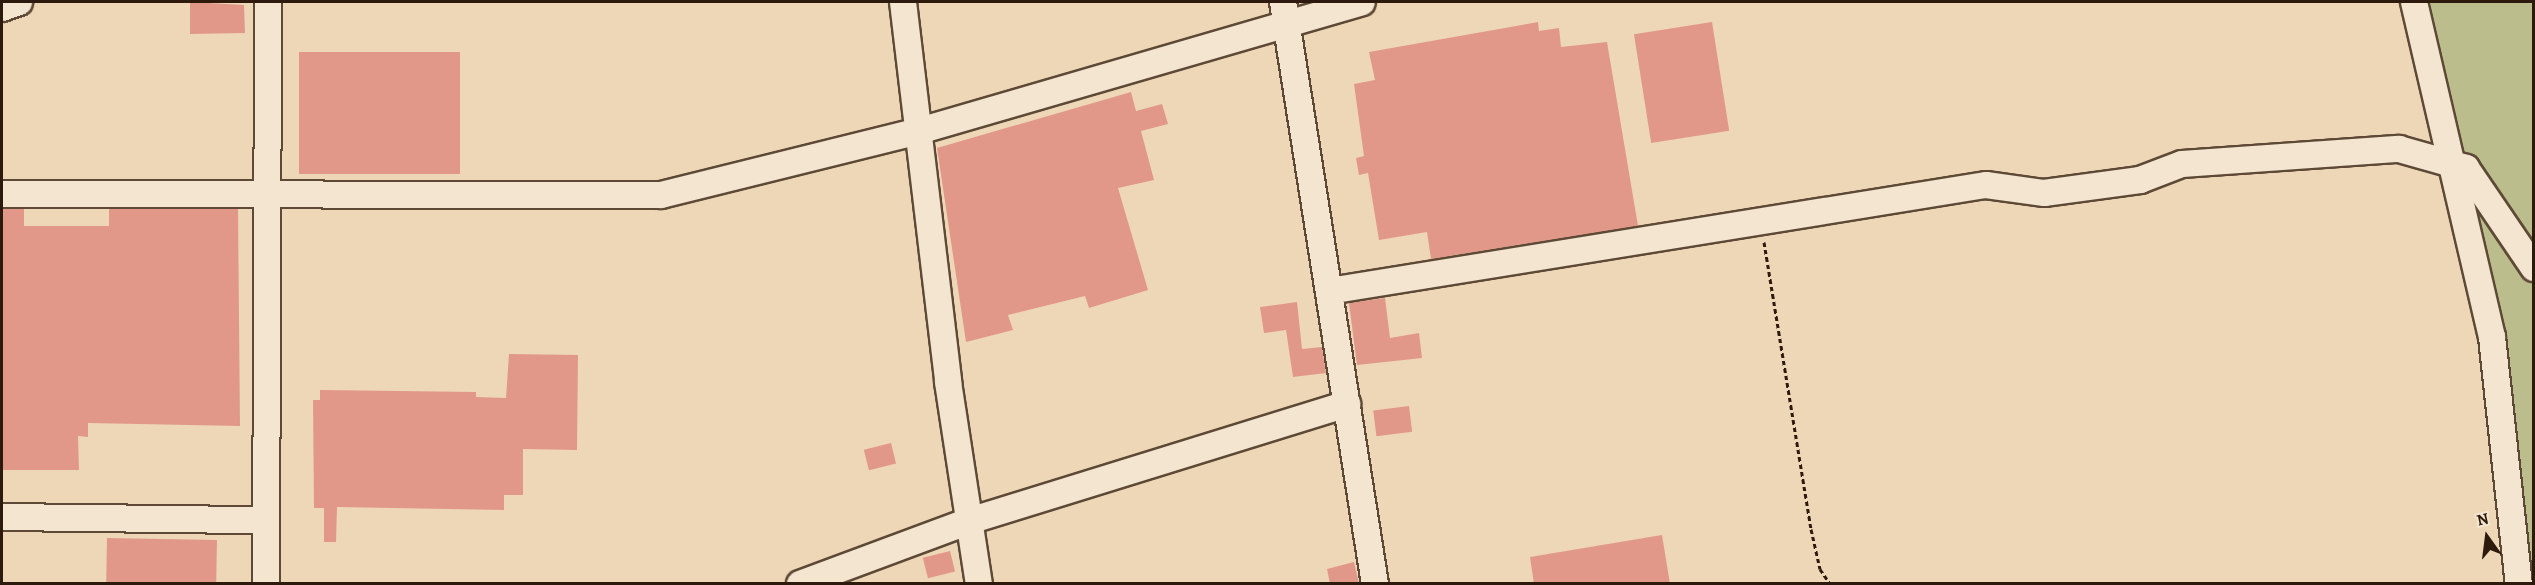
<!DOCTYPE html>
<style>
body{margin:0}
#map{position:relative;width:2535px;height:585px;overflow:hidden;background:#edd7b6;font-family:Alegreya,serif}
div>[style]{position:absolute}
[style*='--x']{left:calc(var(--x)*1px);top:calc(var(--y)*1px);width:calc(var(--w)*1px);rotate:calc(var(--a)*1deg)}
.green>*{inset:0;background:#bcbd8c}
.building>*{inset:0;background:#e29889;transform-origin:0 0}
.path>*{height:3px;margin-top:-1.5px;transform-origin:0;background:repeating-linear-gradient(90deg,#2d1a0c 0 4.5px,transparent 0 7.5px)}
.roads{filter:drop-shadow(2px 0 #5d4936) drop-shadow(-2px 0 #5d4936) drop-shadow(0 2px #5d4936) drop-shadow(0 -2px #5d4936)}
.minor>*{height:26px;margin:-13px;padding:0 13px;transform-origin:13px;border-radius:13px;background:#f3e5d0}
span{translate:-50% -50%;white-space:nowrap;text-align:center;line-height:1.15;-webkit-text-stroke:4.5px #f3e5d0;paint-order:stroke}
.frame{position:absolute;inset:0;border:3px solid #2d1a0c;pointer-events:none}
.north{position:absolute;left:2457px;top:507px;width:60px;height:60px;-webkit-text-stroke:4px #f3e5d0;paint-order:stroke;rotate:346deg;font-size:16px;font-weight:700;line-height:24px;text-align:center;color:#2d1a0c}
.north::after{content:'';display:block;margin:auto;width:21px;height:27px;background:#2d1a0c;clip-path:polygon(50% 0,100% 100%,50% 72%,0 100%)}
</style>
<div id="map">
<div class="green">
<div style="clip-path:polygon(2425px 2px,2533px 2px,2533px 583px,2522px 583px)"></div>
</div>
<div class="building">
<div style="clip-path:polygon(190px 2px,244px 5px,245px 33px,190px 34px)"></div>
<div style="clip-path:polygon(1538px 22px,1539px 31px,1559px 28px,1561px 47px,1607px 42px,1638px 226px,1431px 259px,1427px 232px,1379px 240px,1368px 173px,1359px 175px,1356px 158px,1364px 156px,1354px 84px,1375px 80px,1369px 52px)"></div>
<div style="left:1712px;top:22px;width:110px;height:79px;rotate:81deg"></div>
<div style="left:299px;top:52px;width:161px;height:122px"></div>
<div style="clip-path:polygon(1131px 92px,1136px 111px,1162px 104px,1168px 124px,1141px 131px,1154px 180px,1118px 188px,1148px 290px,1089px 308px,1085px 296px,1008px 315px,1013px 330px,966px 342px,937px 148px)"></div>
<div style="clip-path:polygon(2px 209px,24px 209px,24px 226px,109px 226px,109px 209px,238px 209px,240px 426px,88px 423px,88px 437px,78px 436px,79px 470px,2px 470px)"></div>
<div style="clip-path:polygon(1385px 298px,1390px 338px,1419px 333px,1422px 358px,1357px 365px,1349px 303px)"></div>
<div style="clip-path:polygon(1297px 302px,1302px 349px,1322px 347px,1326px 373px,1293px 377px,1286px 330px,1264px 333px,1260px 307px)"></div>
<div style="clip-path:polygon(509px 354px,578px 355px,577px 450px,523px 449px,523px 495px,504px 495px,504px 510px,337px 507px,336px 542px,324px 542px,324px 508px,314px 508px,313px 400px,320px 400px,320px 390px,476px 392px,476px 397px,506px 398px)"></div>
<div style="left:1409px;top:406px;width:26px;height:36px;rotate:83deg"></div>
<div style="left:891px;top:443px;width:21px;height:28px;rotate:76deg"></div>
<div style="clip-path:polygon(1662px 535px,1670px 584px,1534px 584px,1530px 557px)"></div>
<div style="left:107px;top:538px;width:110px;height:46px;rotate:1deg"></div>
<div style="left:950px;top:551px;width:21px;height:28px;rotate:76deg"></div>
<div style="clip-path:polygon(1354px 562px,1359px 584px,1330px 584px,1327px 569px)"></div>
</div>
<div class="path">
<div style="--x:1764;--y:242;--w:291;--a:80.7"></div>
<div style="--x:1811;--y:529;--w:41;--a:77.3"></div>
<div style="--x:1820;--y:569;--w:18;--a:56"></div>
</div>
<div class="roads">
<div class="minor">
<div style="--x:903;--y:2;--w:383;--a:83.2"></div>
<div style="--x:948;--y:382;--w:204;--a:81.3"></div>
<div style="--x:1283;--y:2;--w:589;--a:81.02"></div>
<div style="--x:2414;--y:2;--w:344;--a:76.9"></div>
<div style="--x:2492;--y:337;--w:248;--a:83.8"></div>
<div style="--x:2;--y:8;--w:18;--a:-19"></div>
<div style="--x:2;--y:194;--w:659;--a:0.09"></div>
<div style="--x:661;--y:195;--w:266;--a:-13.9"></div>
<div style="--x:919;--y:131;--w:461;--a:-16.2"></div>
<div style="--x:1329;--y:291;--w:665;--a:-9.17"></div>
<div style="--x:1986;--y:185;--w:59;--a:7.9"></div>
<div style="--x:2044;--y:193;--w:97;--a:-7.7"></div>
<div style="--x:2140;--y:180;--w:45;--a:-20.9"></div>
<div style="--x:2182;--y:164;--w:218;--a:-4"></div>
<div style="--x:2399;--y:149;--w:70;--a:15.8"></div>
<div style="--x:2466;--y:168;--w:121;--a:55.8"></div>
<div style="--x:2;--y:517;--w:264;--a:0.7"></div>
<div style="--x:266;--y:584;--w:582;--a:-89.8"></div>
<div style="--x:800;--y:584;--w:180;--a:-20.4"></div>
<div style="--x:969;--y:521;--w:396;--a:-17.2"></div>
</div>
</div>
<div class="frame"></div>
<div class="north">N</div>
</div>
